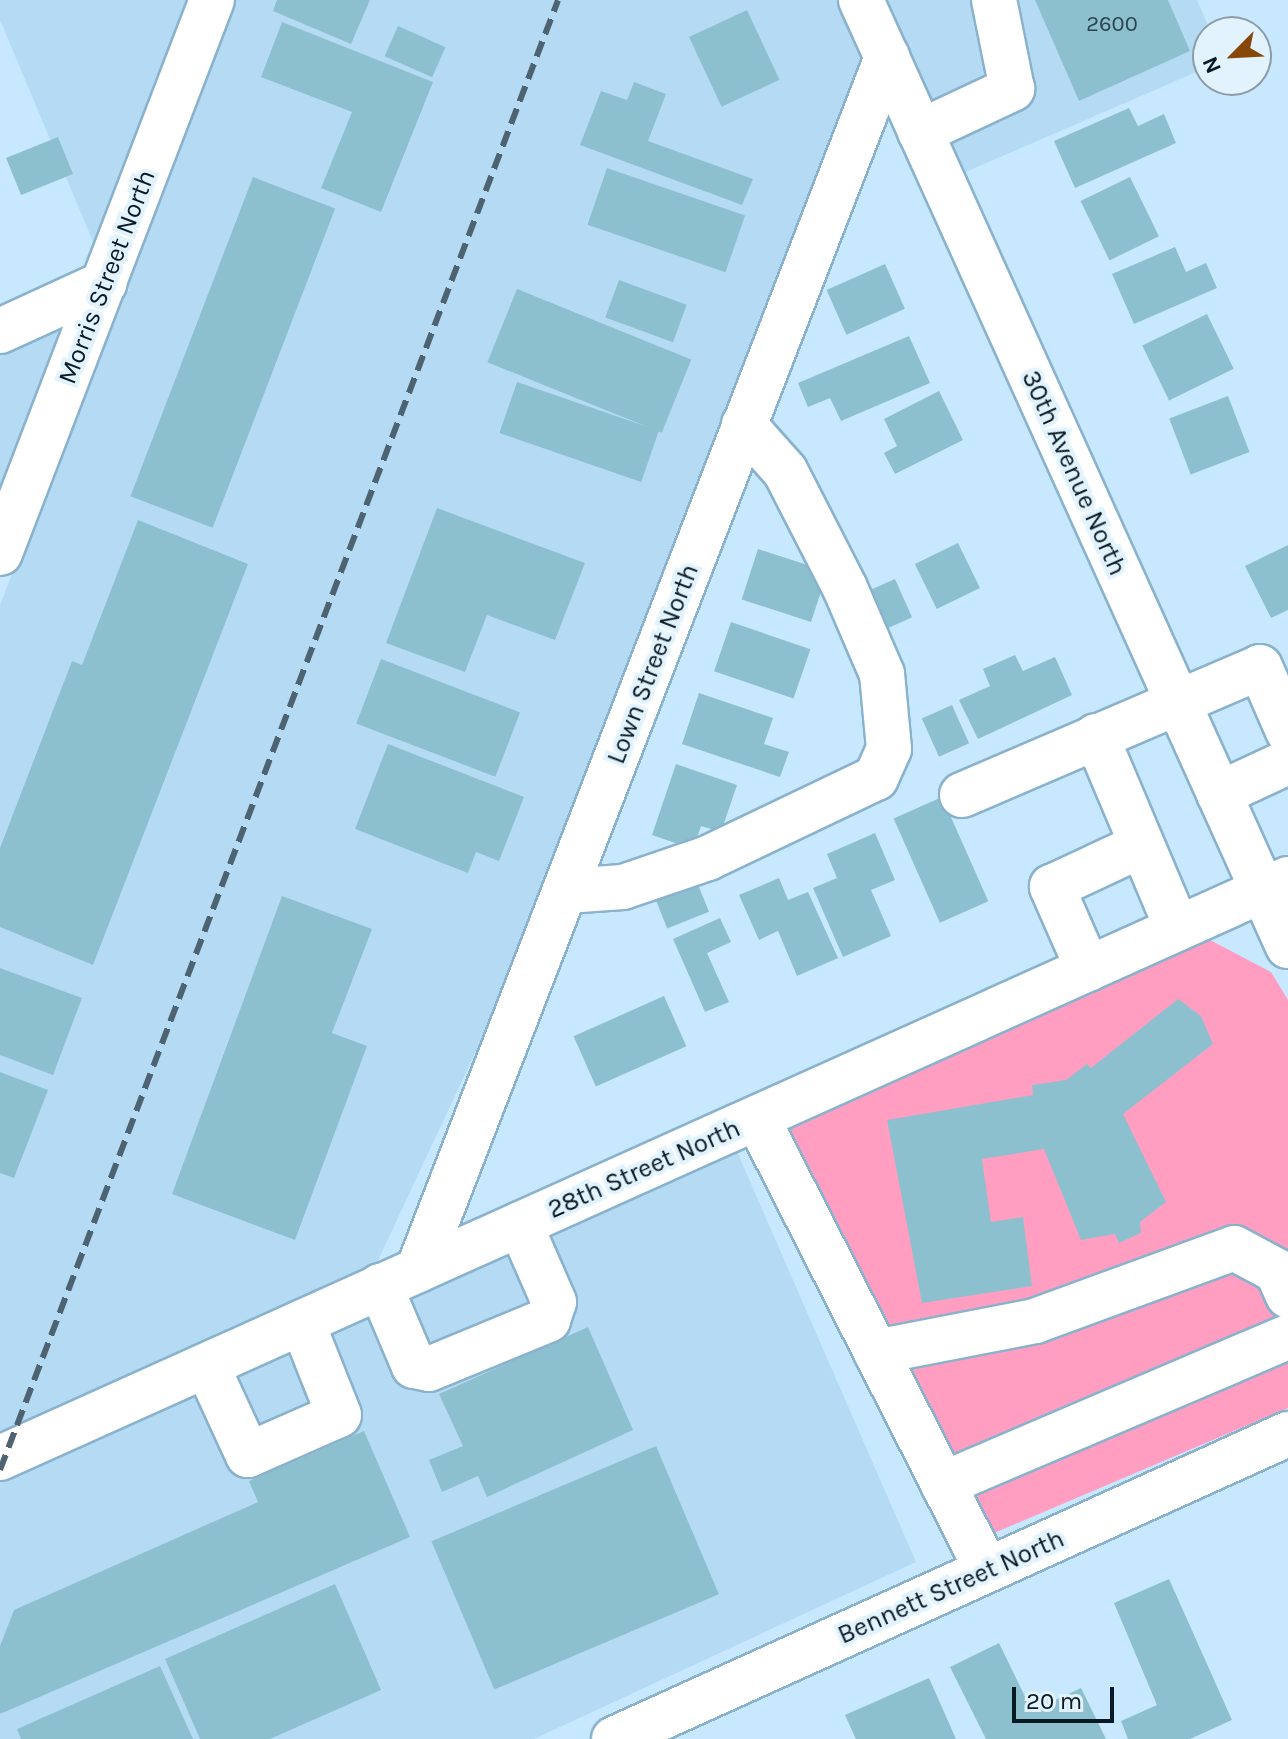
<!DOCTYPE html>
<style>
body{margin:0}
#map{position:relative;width:1288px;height:1739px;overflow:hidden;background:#c7e8fe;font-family:Karla,sans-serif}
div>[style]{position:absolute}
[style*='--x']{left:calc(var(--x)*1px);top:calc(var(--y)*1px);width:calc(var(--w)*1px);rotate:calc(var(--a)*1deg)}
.built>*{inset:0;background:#b5dbf4}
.green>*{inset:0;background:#ff9ec1}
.building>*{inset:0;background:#8dc0cf;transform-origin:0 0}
.roads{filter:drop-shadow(2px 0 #8ab2cc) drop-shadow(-2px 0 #8ab2cc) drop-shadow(0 2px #8ab2cc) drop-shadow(0 -2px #8ab2cc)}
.minor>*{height:44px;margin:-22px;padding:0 22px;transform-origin:22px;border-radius:22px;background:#fff}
.rail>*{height:6px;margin-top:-3px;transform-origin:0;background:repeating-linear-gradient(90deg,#4d6371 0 16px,transparent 0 24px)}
span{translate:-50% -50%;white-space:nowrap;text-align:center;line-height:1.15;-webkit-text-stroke:8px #e2f3fe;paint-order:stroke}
.number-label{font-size:22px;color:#2b444f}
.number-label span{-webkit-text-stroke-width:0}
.street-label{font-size:26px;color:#0a1a24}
.north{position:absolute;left:1192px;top:16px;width:80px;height:80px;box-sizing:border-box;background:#e2f3fe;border:2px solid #8c9ca7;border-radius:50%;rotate:246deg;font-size:22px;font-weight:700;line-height:32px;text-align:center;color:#0a1a24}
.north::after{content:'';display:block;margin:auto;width:28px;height:36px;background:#864709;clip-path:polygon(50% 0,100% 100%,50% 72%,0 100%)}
.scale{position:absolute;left:1012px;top:1687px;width:102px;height:36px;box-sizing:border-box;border:4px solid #0a1a24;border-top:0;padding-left:10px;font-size:24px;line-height:28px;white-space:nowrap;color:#0a1a24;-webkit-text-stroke:6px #e2f3fe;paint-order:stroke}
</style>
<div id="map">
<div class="built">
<div style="clip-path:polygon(0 0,192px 0,97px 251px,0 20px)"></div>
<div style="clip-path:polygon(232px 0,839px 0,866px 59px,519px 959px,373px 1271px,0 1439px,0 605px,120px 295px,130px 290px,126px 281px)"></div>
<div style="clip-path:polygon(883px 0,1197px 0,1211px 32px,1208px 67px,961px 174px,908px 55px,911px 45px,901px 42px)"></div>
<div style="clip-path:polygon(72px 317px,0 501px,0 350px)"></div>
<div style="clip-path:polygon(735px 1147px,916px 1562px,534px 1739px,0 1739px,0 1477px,419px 1289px,430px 1292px,433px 1282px)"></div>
</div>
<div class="green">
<div style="clip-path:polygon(1208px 939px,1271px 972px,1288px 1000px,1288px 1408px,973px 1542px,777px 1125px)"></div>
</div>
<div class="building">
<div style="clip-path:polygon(277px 0,370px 0,351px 44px,273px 11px)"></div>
<div style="clip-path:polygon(1035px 0,1168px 0,1190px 51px,1079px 101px)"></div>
<div style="left:747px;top:10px;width:77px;height:64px;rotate:65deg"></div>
<div style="clip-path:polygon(282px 22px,433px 82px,381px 212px,321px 188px,352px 112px,261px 77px)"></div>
<div style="left:398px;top:26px;width:52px;height:33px;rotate:24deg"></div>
<div style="clip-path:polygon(634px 82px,666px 94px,648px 141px,753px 179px,742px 205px,580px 145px,601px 91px,627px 100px)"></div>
<div style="clip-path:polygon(1129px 108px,1138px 126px,1164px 114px,1176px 143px,1075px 188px,1054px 141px)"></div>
<div style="left:58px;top:137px;width:40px;height:56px;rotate:68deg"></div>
<div style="left:607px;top:168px;width:146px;height:60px;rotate:19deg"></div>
<div style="left:253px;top:177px;width:88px;height:342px;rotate:21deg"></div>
<div style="left:1130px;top:177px;width:66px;height:55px;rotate:64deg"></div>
<div style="clip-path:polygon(1175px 247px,1186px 272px,1206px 263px,1217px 288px,1134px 324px,1112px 274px)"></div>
<div style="left:885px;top:264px;width:49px;height:64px;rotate:66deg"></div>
<div style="left:619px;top:280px;width:72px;height:40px;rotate:20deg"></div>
<div style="left:517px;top:289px;width:188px;height:79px;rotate:22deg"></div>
<div style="left:1207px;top:314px;width:61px;height:72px;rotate:64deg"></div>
<div style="clip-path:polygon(909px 336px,930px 383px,841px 421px,830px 398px,808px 407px,798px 383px)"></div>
<div style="left:517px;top:382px;width:150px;height:54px;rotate:19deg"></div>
<div style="clip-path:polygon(939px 391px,963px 440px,895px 474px,884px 453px,897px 446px,884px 419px)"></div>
<div style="left:1228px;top:396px;width:60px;height:63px;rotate:69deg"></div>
<div style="clip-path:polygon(437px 508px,585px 563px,555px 640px,487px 615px,465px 672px,386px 643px)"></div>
<div style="clip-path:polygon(138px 520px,248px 564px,93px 965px,0 927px,0 848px,72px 661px,82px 665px)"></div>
<div style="left:958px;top:543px;width:50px;height:48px;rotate:64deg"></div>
<div style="clip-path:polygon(1288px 545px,1288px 610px,1271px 618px,1245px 566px)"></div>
<div style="left:758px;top:549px;width:73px;height:53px;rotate:18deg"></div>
<div style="left:895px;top:579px;width:42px;height:31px;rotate:66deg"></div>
<div style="left:731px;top:622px;width:84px;height:52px;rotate:19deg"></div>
<div style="clip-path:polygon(1015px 655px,1023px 671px,1055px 657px,1072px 695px,978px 739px,959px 700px,990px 686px,983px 669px)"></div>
<div style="left:381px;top:659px;width:149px;height:69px;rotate:21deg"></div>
<div style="clip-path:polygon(699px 693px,773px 718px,764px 744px,789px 752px,780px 777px,682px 744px)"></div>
<div style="left:952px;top:705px;width:42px;height:33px;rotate:66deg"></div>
<div style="clip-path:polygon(388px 744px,524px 797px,499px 861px,476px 852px,468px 873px,355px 829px)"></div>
<div style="clip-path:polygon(676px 764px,737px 785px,721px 832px,701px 826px,693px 849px,652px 835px)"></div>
<div style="left:942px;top:797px;width:114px;height:53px;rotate:66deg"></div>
<div style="clip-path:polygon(875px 833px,895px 880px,871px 890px,891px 936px,843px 957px,813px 888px,837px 878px,827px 854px)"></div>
<div style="clip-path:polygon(779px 878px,788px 900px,808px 892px,838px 958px,797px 976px,778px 931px,759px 940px,739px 895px)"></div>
<div style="left:697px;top:882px;width:32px;height:45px;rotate:68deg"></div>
<div style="clip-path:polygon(282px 896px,372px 929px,332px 1033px,367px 1046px,295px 1240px,172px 1194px)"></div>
<div style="clip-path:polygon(720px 918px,731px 942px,707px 953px,729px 1002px,705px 1012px,673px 939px)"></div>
<div style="clip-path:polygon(0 968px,82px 998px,53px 1075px,0 1055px)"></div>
<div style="left:664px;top:996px;width:55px;height:99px;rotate:66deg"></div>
<div style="clip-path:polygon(1178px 999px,1201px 1016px,1213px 1044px,1123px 1114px,1166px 1202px,1140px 1222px,1141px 1233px,1119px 1243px,1115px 1234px,1081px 1240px,1044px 1149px,982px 1159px,991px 1222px,1023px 1217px,1032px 1286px,922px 1303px,887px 1120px,1033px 1095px,1032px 1085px,1066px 1080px,1087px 1064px,1091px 1068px)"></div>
<div style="clip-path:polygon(0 1072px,48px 1090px,14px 1178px,0 1173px)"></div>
<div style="clip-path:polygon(588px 1327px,633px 1430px,487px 1497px,478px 1476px,442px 1492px,429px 1460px,463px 1446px,439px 1394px)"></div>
<div style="clip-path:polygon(364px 1431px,410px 1537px,0 1714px,0 1646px,14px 1610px,258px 1502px,249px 1481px)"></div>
<div style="left:656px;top:1446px;width:161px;height:244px;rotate:67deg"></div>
<div style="clip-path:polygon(1169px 1579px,1232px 1720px,1190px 1739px,1128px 1739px,1121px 1721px,1157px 1705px,1114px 1603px)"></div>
<div style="clip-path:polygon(335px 1584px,381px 1690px,270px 1739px,200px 1739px,165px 1659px)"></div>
<div style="clip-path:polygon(999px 1643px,1032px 1711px,1081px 1688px,1106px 1739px,986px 1739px,950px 1667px)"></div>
<div style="clip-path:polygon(160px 1666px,193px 1739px,21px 1739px,17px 1729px)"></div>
<div style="clip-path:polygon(929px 1678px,956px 1739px,856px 1739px,845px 1715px)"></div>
</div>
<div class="roads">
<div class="minor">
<div style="--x:861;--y:0;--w:1038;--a:65.71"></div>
<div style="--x:920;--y:132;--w:102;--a:-25.1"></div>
<div style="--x:1012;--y:89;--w:91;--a:-101.4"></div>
<div style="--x:0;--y:331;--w:115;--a:-24.6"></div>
<div style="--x:0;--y:553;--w:592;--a:-69.03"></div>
<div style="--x:1096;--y:736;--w:208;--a:67.1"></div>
<div style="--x:1219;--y:794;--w:76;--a:-24.9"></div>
<div style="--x:962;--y:795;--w:324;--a:-23.2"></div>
<div style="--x:1260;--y:667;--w:70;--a:66.4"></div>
<div style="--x:566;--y:891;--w:57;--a:-4"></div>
<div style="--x:623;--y:887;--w:90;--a:-18.8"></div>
<div style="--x:708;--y:858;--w:186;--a:-25.5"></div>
<div style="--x:876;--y:778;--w:32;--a:-66"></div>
<div style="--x:889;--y:749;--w:75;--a:-95.3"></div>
<div style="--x:882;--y:674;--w:94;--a:-113.3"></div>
<div style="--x:845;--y:588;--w:131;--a:-117.1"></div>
<div style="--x:785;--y:471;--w:62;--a:-131.7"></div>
<div style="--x:1088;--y:969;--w:90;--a:-113.7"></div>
<div style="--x:1052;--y:887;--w:99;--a:-25"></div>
<div style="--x:757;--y:1118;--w:507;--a:63.03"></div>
<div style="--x:418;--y:1270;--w:1301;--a:-68.86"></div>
<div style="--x:380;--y:1286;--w:87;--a:67"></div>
<div style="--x:414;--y:1366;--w:15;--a:11"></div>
<div style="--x:429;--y:1369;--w:129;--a:-22.4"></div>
<div style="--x:548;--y:1320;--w:19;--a:-72"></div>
<div style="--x:554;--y:1302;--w:85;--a:-113.6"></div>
<div style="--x:876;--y:1352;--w:162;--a:-11"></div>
<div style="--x:1035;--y:1321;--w:212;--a:-20.1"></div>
<div style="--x:1234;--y:1248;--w:49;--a:28.1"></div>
<div style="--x:1277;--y:1271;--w:27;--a:66"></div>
<div style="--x:207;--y:1366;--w:98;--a:65.3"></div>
<div style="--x:248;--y:1455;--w:99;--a:-23.7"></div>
<div style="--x:339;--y:1415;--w:100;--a:-111.7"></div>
<div style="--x:0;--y:1458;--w:1412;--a:-24.21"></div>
<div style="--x:943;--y:1484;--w:375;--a:-23.1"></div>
<div style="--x:614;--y:1739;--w:740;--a:-24.35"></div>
</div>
</div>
<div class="rail">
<div style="--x:0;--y:1470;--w:1572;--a:-69.21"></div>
</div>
<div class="number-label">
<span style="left:1112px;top:25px">2600</span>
</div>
<div class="street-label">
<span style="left:107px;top:277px;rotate:-69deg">Morris Street North</span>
<span style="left:1074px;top:473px;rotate:66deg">30th Avenue North</span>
<span style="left:653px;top:664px;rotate:-69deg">Lown Street North</span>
<span style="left:644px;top:1169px;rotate:-24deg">28th Street North</span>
<span style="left:951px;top:1587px;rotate:-24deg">Bennett Street North</span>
</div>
<div class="north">N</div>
<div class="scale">20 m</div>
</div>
